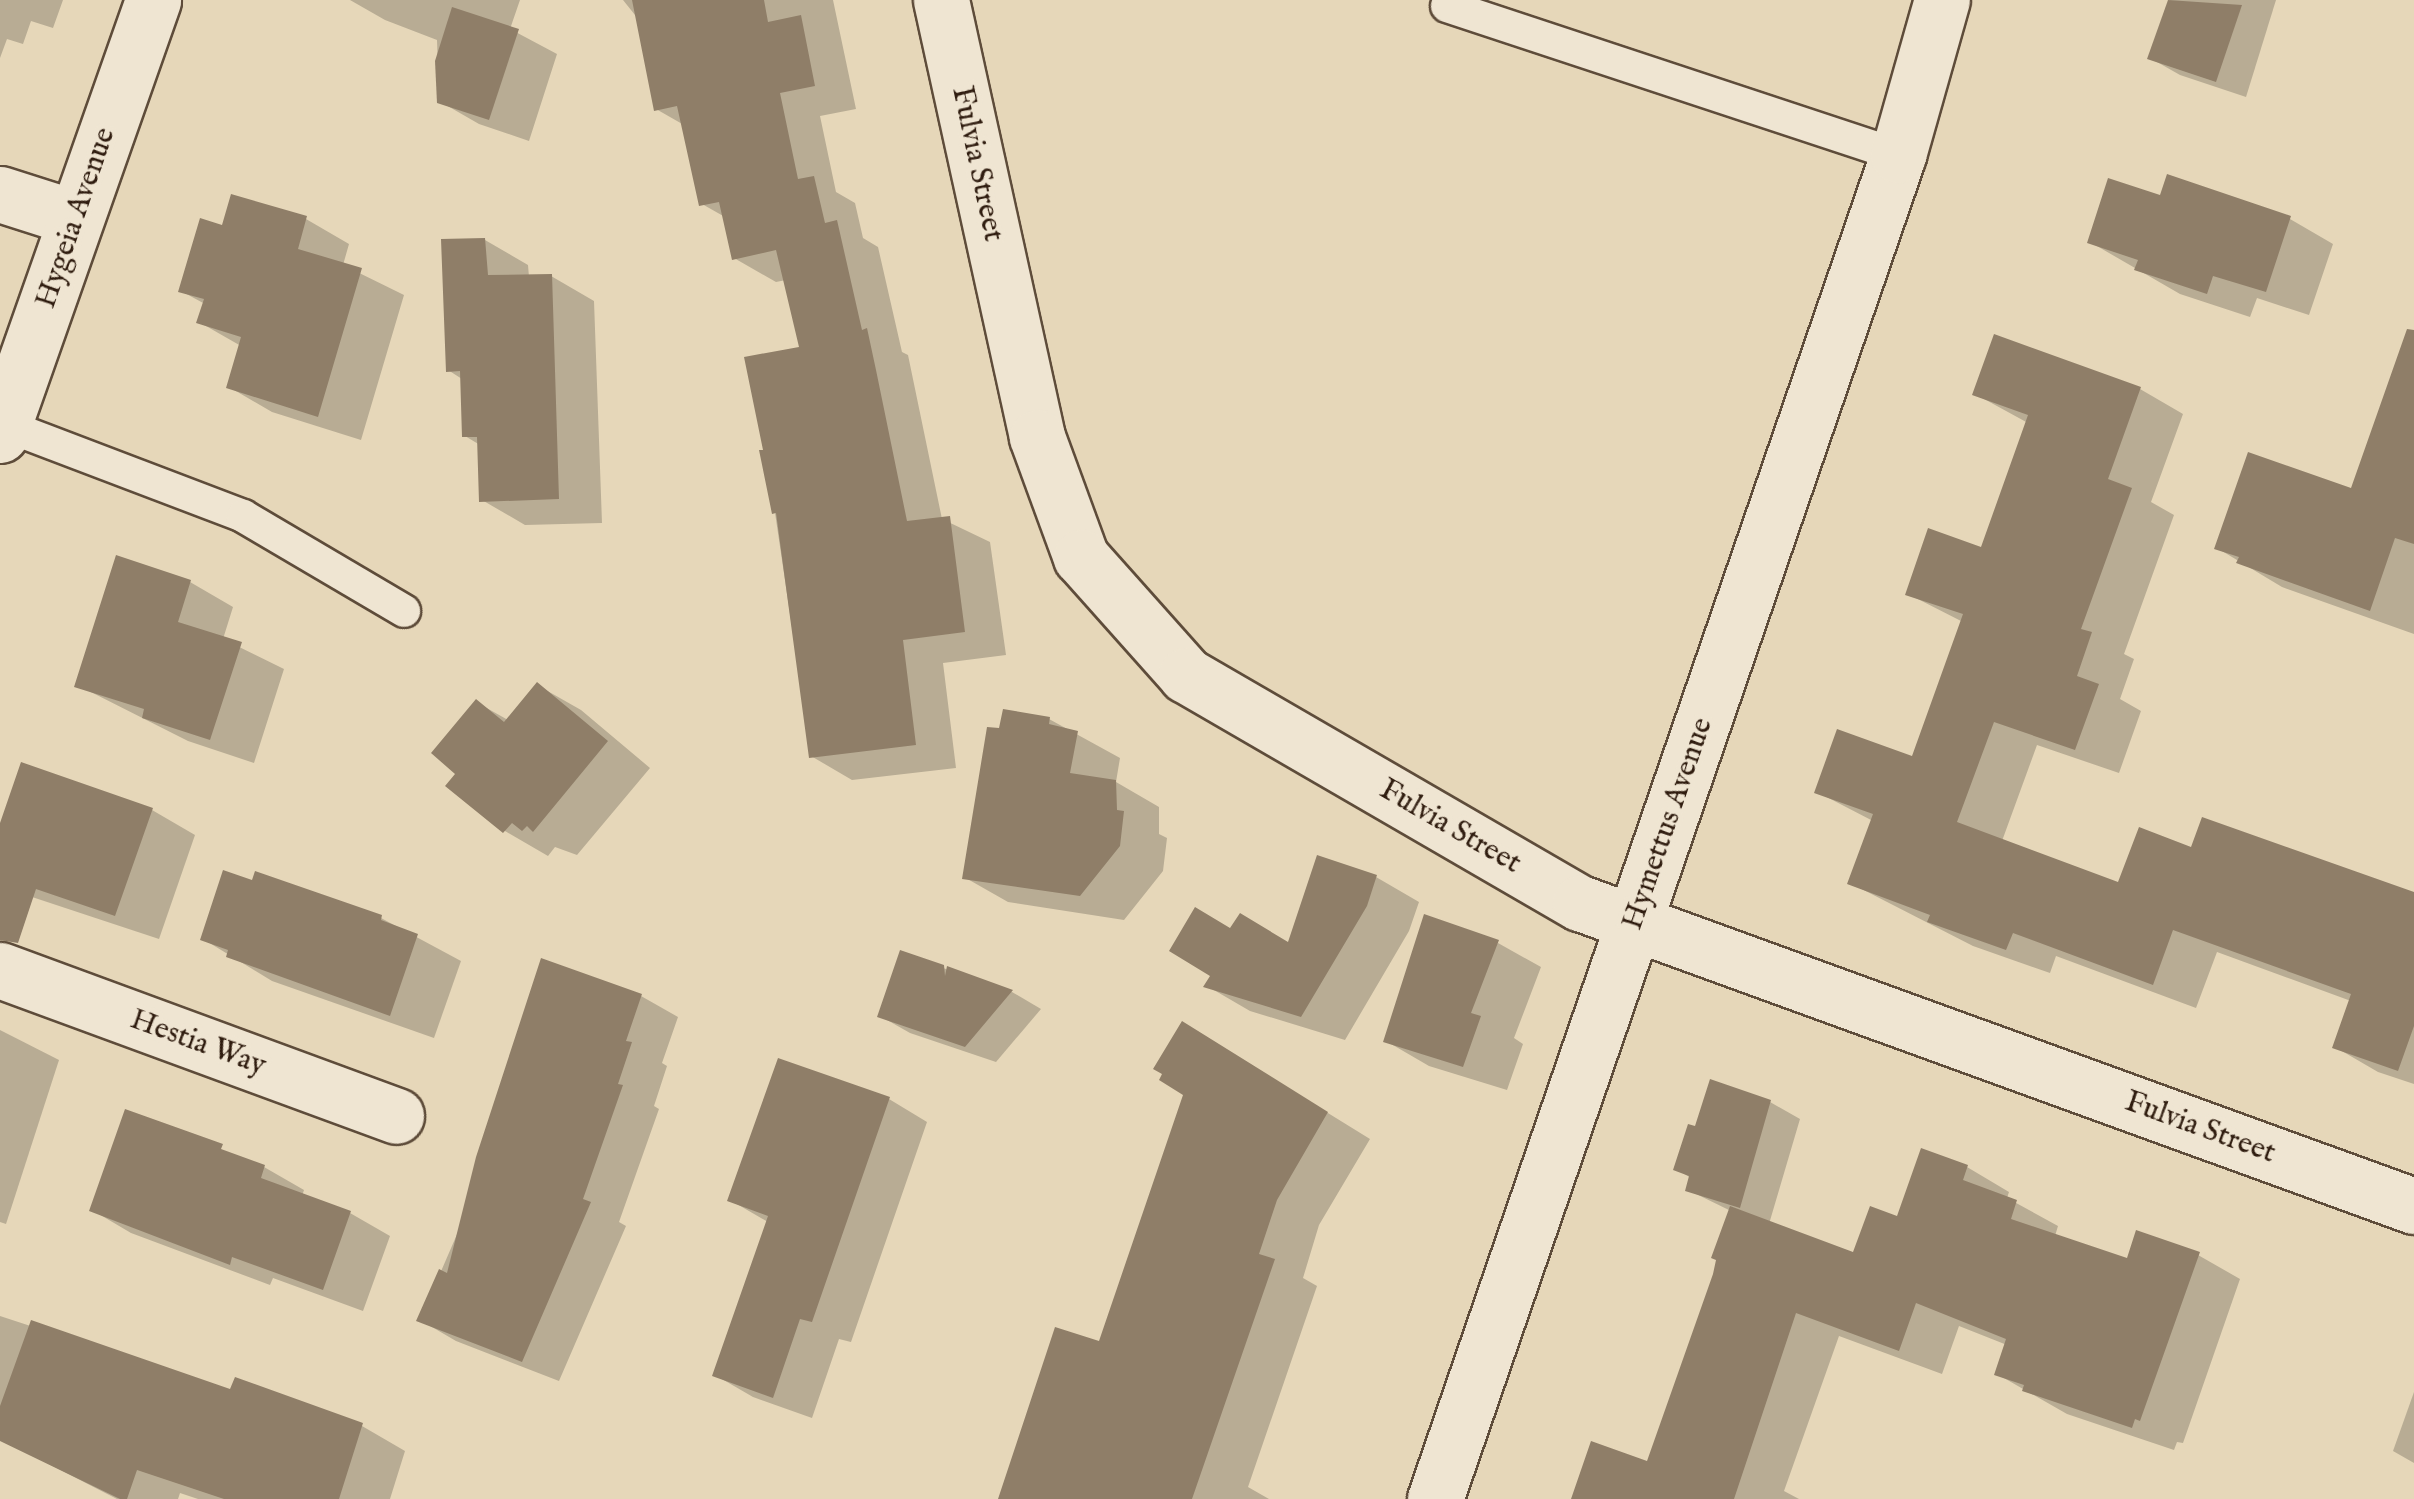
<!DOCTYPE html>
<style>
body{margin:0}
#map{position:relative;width:2414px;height:1499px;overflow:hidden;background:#e6d7b9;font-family:"IM FELL English",serif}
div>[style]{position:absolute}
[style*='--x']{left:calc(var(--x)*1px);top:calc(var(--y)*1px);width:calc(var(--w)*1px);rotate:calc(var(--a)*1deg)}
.shadow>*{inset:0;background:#0003}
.building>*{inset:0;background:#8f7e68}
.roads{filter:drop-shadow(2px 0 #5e4c3a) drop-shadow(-2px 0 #5e4c3a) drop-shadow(0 2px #5e4c3a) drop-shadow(0 -2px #5e4c3a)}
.lane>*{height:32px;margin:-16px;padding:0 16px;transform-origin:16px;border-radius:16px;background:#efe5d2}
.street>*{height:55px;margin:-27.5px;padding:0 27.5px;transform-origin:27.5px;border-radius:27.5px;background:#efe5d2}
.secondary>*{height:55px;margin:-27.5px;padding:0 27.5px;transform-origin:27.5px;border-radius:27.5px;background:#efe5d2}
span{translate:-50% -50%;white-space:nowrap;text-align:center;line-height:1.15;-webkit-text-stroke:10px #efe5d2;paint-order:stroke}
.street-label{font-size:30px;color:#301d10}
</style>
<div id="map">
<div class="shadow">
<div style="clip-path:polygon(0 0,63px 0,53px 28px,31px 21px,23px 44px,7px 39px,0 58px)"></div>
<div style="clip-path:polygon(350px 0,520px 0,510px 29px,557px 54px,529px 141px,479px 124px,439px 101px,437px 40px,385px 20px)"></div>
<div style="clip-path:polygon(623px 0,833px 0,856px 109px,820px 116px,836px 192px,855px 203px,863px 238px,878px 247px,902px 352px,908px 355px,942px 519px,990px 542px,1006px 655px,943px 663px,956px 768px,852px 780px,811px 756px,766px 452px,802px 349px,786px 280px,776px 282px,734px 258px,725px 217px,702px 204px,684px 125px,656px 109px,639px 20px)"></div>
<div style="clip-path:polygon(2170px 0,2276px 0,2246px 97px,2180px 75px,2150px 58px)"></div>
<div style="clip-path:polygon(2162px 198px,2290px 219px,2333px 244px,2309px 315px,2257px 298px,2250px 317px,2180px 294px,2090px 242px)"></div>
<div style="clip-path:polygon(306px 219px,349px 244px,343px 265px,404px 295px,361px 440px,272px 412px,229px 387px,241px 346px,199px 322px,205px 304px,181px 291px,224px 228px)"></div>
<div style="clip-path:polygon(485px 240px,528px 265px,529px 277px,551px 276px,594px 301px,602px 523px,525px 525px,482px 500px,480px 445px,465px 436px,462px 379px,448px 370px)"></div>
<div style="clip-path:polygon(2414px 353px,2414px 634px,2282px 587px,2217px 548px,2353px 491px)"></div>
<div style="clip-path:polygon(2140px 389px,2183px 414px,2151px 502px,2174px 515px,2124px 654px,2134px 659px,2120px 699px,2141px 711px,2119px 773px,2037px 745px,2002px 841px,2120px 885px,2192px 850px,2414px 895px,2414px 1084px,2378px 1072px,2335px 1047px,2351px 1001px,2291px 979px,2217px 952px,2196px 1008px,2056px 956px,2050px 973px,1973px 946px,1850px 883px,1873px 821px,1817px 792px,1914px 759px,1963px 622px,1908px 594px,1983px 550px,2028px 423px,1975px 394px)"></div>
<div style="clip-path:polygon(190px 582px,233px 607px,223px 639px,284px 669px,254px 763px,188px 741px,77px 685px)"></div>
<div style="clip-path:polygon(537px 685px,581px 710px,650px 768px,577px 855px,555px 847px,548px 856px,505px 831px,449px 785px,459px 774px,476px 702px,508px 720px)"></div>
<div style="clip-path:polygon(1049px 719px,1120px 758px,1116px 782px,1159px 807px,1159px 834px,1167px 838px,1163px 871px,1124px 920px,1008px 902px,964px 877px)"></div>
<div style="clip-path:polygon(152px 810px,195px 835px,159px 939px,29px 896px,0 879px,0 831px)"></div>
<div style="clip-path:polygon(1376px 877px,1419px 902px,1409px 931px,1345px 1040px,1250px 1011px,1207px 986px,1232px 931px,1289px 945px)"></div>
<div style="clip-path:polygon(381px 918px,461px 961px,434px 1038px,272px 981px,203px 939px)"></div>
<div style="clip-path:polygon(1498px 943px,1541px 967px,1514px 1038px,1523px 1044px,1507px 1090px,1429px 1066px,1386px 1041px)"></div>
<div style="clip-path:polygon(543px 961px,641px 996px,678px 1017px,662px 1063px,667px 1066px,654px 1106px,659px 1109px,619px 1222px,626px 1226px,559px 1381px,456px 1341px,420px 1320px,461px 1225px)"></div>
<div style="clip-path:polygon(943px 968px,1012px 992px,1041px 1009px,996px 1062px,910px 1033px,880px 1016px)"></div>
<div style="clip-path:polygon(0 1030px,59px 1060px,6px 1224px,0 1222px)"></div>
<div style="clip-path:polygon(1226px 1050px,1370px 1139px,1319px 1225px,1303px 1278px,1317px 1286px,1248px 1487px,1269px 1499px,1000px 1499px,1100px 1344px)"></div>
<div style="clip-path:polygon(889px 1099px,927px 1122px,851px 1342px,839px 1339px,812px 1418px,753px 1397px,715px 1375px,768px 1222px,730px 1200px)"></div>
<div style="clip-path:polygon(1770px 1102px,1800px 1119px,1769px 1224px,1855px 1255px,1967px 1167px,2009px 1192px,2007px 1198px,2058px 1226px,2055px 1236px,2128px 1262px,2198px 1255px,2240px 1279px,2183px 1443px,2177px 1442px,2174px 1450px,2067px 1414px,1997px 1374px,2007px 1345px,1959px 1326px,1942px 1374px,1839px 1336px,1784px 1491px,1799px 1499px,1573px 1499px,1648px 1464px,1716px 1275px,1731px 1211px,1688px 1190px,1691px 1178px,1676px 1169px,1696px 1129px)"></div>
<div style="clip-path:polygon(264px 1167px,304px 1190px,302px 1196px,350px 1213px,390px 1236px,363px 1311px,273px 1278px,270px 1285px,131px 1233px,92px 1210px)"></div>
<div style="clip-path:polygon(0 1316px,232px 1392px,236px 1380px,362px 1426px,405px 1451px,390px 1499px,198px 1499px,180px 1493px,178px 1499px,117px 1499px,0 1439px)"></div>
<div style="clip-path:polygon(2414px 1392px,2414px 1463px,2393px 1451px)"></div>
</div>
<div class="building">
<div style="clip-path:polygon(632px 0,764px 0,768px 22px,801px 15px,815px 86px,780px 93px,798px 179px,814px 176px,825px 223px,837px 220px,862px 330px,867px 328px,876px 370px,907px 521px,950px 516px,965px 632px,903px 640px,916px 745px,809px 758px,776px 513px,772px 514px,759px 450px,763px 450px,744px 357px,799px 347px,776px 250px,732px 260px,719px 202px,699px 206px,677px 106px,654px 111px)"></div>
<div style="clip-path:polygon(2168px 0,2242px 5px,2216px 82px,2147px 59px)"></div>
<div style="clip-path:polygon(452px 7px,519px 29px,489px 120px,437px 103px,435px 61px)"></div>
<div style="clip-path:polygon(2167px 174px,2291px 216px,2266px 292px,2213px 276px,2207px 294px,2134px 270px,2138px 260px,2087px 243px,2108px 178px,2160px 195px)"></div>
<div style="clip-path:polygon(231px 194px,307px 216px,298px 249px,362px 268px,318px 417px,226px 388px,241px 337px,196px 323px,204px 299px,178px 292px,200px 218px,222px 225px)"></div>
<div style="clip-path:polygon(485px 238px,488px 275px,552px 274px,559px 499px,479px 502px,477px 437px,462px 437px,460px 371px,446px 372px,441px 239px)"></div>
<div style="clip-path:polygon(2407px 329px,2414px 330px,2414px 544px,2395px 538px,2370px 611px,2236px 563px,2239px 557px,2214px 549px,2248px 452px,2351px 488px)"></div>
<div style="clip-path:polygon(1994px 334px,2141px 387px,2108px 479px,2132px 488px,2081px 629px,2092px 632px,2077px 676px,2099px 684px,2075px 750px,1994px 722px,1957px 822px,2118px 882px,2139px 827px,2191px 847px,2202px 817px,2414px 892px,2414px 1026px,2398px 1071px,2332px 1048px,2351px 994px,2173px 930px,2153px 985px,2013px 933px,2006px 950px,1927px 922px,1930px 915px,1847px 884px,1873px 814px,1814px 793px,1837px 729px,1912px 756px,1963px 614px,1905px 595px,1928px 528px,1981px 547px,2028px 415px,1972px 395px)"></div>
<div style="clip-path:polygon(116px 555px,191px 580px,178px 622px,242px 642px,210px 740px,142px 718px,144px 709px,74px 687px)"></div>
<div style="clip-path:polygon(537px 682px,608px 741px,533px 832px,527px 826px,522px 831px,512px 823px,503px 833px,445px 786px,455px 774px,431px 753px,476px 699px,504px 722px)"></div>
<div style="clip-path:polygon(1003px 709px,1050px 717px,1049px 724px,1078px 731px,1070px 773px,1116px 780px,1117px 810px,1124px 811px,1120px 846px,1080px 896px,962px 879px,987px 727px,999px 728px)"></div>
<div style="clip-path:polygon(21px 762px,153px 808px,115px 916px,36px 889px,18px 943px,0 940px,0 823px)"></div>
<div style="clip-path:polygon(1317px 855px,1377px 875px,1367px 906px,1301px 1017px,1203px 987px,1210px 976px,1169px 951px,1195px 907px,1230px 928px,1240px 913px,1288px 942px)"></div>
<div style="clip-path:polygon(223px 870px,252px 880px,255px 871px,382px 915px,381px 920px,418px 934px,390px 1016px,226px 957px,228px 950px,200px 940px)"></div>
<div style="clip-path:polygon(1424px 914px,1499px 940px,1471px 1013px,1481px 1016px,1463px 1067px,1383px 1042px)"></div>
<div style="clip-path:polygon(900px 950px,944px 965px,945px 976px,947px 966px,1013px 990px,965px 1047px,877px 1017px)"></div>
<div style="clip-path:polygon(541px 958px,642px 994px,626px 1041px,632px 1042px,618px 1084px,623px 1085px,583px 1199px,591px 1202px,522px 1362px,416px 1321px,439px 1269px,447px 1273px,476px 1157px)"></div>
<div style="clip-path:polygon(1182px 1021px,1328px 1112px,1277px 1200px,1259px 1254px,1275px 1259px,1192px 1499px,998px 1499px,1055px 1327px,1099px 1341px,1183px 1095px,1159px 1080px,1162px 1074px,1153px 1069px)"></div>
<div style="clip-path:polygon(778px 1058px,890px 1097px,812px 1322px,800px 1319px,773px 1398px,712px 1376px,768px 1216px,727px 1201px)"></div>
<div style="clip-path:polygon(1710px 1079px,1771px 1100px,1740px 1208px,1685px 1191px,1689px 1176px,1673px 1170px,1688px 1124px,1695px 1126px)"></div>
<div style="clip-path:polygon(125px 1109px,223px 1144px,221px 1149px,265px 1165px,261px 1178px,351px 1211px,323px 1290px,232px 1257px,230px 1265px,89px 1211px)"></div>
<div style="clip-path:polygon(1921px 1148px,1968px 1165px,1963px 1180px,2017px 1200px,2011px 1219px,2127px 1258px,2136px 1230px,2200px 1252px,2140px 1421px,2135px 1419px,2132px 1428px,2022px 1391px,2024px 1385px,1994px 1375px,2006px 1339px,1916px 1303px,1899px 1351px,1796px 1313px,1734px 1499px,1571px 1499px,1591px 1441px,1647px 1461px,1713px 1274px,1716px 1260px,1711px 1258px,1730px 1206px,1853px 1252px,1870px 1206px,1897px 1216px)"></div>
<div style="clip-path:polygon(31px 1320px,230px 1389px,235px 1377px,363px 1423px,339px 1499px,224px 1499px,137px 1470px,127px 1499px,120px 1499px,0 1441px,0 1406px)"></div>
</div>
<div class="roads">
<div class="lane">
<div style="--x:1447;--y:6;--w:475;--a:18.3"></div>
<div style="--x:4;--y:425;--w:256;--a:20.8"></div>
<div style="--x:243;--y:516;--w:187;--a:30.5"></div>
</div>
<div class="street">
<div style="--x:941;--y:0;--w:447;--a:77.6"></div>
<div style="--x:1037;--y:437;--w:128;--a:69.9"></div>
<div style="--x:1081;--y:557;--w:158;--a:48.3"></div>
<div style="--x:1186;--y:675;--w:455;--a:30.1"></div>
<div style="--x:1580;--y:903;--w:887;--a:19.97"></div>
<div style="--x:0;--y:194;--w:79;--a:17.7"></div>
<div style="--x:0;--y:435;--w:461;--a:-70.6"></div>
<div style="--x:0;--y:970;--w:422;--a:20.2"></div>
</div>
<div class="secondary">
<div style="--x:1435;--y:1499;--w:1422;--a:-70.99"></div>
<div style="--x:1898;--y:155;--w:161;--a:-74.2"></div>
</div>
</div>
<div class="street-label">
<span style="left:977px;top:164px;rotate:78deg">Fulvia Street</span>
<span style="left:76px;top:218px;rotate:-71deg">Hygeia Avenue</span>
<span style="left:1668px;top:824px;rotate:-71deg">Hymettus Avenue</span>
<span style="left:1450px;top:827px;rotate:30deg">Fulvia Street</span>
<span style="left:198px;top:1043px;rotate:20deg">Hestia Way</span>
<span style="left:2200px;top:1128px;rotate:20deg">Fulvia Street</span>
</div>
</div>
